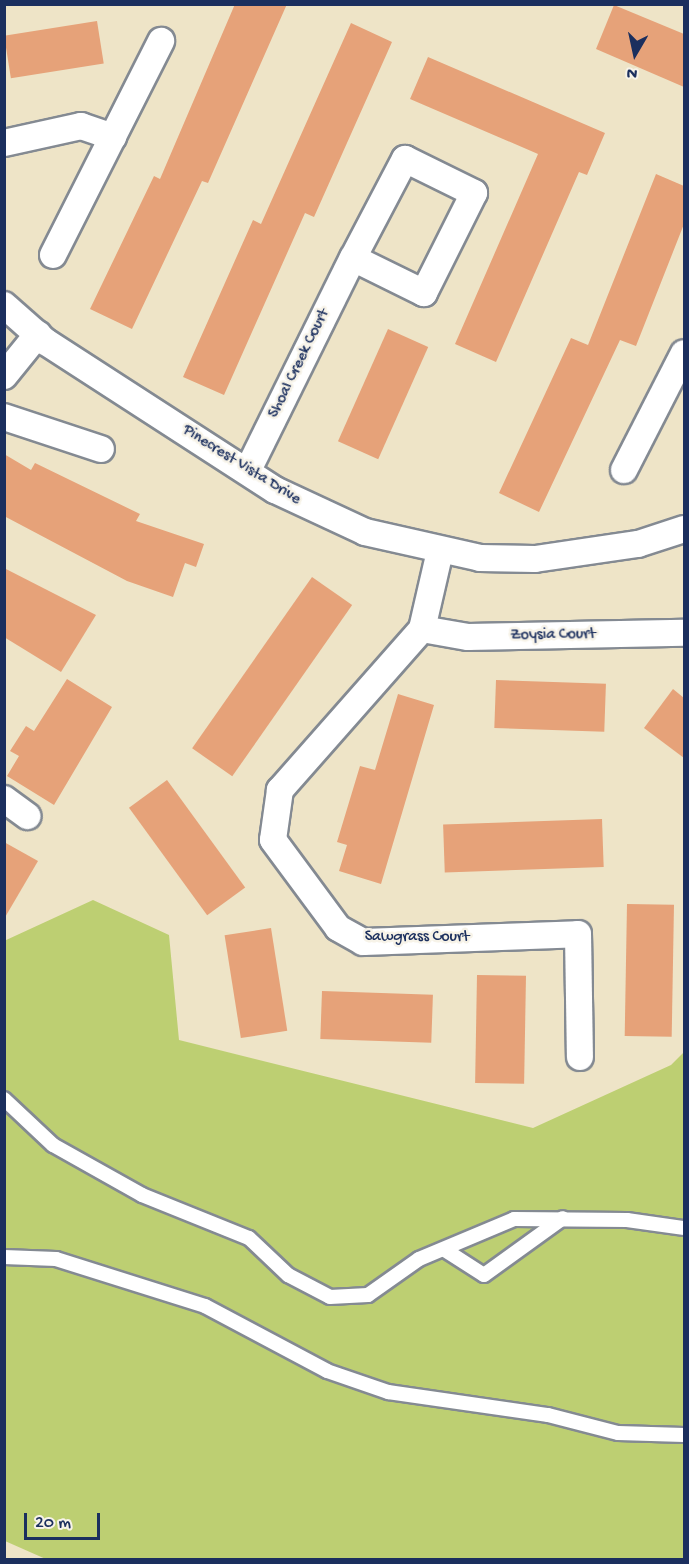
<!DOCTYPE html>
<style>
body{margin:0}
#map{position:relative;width:689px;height:1564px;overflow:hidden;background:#eee4c7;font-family:"Gochi Hand",sans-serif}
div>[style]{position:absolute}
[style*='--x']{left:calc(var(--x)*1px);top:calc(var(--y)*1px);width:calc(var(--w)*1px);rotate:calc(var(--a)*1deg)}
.green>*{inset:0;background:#bdcf72}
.building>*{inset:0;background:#e6a279;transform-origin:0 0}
.roads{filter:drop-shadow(2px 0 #848a92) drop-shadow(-2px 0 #848a92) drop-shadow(0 2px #848a92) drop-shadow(0 -2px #848a92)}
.service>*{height:14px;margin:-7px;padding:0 7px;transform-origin:7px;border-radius:7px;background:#fff}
.minor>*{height:26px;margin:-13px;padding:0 13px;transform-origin:13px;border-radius:13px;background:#fff}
span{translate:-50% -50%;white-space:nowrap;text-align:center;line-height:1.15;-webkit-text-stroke:5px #f7f3e8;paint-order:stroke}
.street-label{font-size:16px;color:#1b2f5e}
.frame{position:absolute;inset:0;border:6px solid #1b2f5e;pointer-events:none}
.north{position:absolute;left:605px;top:24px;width:60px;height:60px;-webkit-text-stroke:4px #f7f3e8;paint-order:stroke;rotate:189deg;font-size:16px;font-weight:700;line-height:24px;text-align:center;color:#1b2f5e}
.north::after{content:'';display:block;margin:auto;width:21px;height:27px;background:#1b2f5e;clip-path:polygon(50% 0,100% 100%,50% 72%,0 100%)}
.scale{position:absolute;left:24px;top:1513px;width:76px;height:27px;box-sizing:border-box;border:3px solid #1b2f5e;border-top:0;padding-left:8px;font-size:18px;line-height:21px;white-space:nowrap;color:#1b2f5e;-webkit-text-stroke:4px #f7f3e8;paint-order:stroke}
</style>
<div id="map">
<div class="green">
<div style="clip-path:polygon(93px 900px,169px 935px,179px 1040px,533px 1128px,671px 1065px,684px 1052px,684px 1559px,48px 1560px,5px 1541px,4px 941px)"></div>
</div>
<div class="building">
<div style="clip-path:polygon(235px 4px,287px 4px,208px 183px,202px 181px,132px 329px,90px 309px,154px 176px,160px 179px)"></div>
<div style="clip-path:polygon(614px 5px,684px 34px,684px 87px,596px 49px)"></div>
<div style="left:97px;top:21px;width:43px;height:94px;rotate:81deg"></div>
<div style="clip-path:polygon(351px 23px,392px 42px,314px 217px,305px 213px,224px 395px,183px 377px,253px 220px,261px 224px)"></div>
<div style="clip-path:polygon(428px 57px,605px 133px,587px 175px,579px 172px,496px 362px,455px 344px,538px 154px,410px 99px)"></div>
<div style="clip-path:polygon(656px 174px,684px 186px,684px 224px,636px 346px,620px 340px,539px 512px,499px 493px,571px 338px,588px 345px)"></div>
<div style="left:388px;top:329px;width:44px;height:123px;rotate:24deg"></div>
<div style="clip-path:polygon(4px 454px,31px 470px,35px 463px,140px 514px,136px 521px,204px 544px,196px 567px,185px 563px,173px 597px,127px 581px,4px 516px)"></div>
<div style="clip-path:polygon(4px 568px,96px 615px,61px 672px,4px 637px)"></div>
<div style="left:312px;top:577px;width:49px;height:209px;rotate:35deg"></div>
<div style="clip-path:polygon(67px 679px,112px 707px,54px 805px,7px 776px,19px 756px,10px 751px,26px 726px,34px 731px)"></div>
<div style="left:496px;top:680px;width:110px;height:48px;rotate:2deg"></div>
<div style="clip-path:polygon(673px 689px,684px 698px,684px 758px,644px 728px)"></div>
<div style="clip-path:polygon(398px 694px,434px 705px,381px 884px,339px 871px,347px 845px,337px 842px,360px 766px,375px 770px)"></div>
<div style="left:167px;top:780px;width:133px;height:47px;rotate:54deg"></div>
<div style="left:602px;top:819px;width:48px;height:159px;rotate:88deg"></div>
<div style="clip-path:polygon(4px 842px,38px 861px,4px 919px)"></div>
<div style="left:627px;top:904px;width:47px;height:132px;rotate:1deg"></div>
<div style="left:271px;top:928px;width:104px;height:47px;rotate:81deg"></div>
<div style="left:477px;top:975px;width:49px;height:108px;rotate:1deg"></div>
<div style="left:322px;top:991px;width:111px;height:48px;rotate:2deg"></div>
</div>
<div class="roads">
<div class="service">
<div style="--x:4;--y:1099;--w:67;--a:43.2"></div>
<div style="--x:53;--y:1145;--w:102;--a:29.3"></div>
<div style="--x:142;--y:1195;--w:115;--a:21.9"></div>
<div style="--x:249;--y:1238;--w:54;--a:43.5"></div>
<div style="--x:288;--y:1275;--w:47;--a:27.6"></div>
<div style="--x:330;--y:1297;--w:38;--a:-3"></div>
<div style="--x:368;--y:1295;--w:62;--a:-35.2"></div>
<div style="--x:419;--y:1259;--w:103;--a:-22.8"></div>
<div style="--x:514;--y:1219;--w:113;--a:0.5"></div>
<div style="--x:627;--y:1220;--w:58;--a:8"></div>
<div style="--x:445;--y:1250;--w:46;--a:32.7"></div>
<div style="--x:484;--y:1275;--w:97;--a:-35.8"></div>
<div style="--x:4;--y:1257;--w:52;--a:2.2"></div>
<div style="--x:56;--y:1259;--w:156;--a:17.5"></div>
<div style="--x:205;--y:1306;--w:138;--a:28"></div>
<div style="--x:327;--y:1371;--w:65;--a:19"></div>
<div style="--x:388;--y:1392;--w:162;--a:8.2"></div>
<div style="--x:548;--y:1415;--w:72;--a:14.4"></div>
<div style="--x:618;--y:1433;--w:66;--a:1.7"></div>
</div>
<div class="minor">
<div style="--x:4;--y:143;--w:79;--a:-12.4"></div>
<div style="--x:81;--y:126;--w:34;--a:19"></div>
<div style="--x:53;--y:255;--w:240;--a:-63.2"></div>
<div style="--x:4;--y:305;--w:56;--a:41.4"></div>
<div style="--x:46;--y:342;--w:273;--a:32.9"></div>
<div style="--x:275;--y:490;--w:99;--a:25"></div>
<div style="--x:365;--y:532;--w:118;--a:12.7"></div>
<div style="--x:480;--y:558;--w:55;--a:1"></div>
<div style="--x:535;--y:559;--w:104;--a:-8.3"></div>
<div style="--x:638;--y:544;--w:48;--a:-18.1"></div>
<div style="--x:4;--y:376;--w:54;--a:-51"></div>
<div style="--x:4;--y:417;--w:102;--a:18.3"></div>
<div style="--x:248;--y:470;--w:237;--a:-63.7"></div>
<div style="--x:353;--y:258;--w:112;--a:-62.3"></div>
<div style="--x:405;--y:159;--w:77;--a:26.2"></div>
<div style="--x:474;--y:193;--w:112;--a:116.6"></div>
<div style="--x:424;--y:293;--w:79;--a:-153.8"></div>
<div style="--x:624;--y:470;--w:131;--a:-62.9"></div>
<div style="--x:440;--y:551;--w:80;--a:103"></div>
<div style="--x:422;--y:629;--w:215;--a:131.4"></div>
<div style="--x:280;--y:790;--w:50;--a:98"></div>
<div style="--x:273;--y:840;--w:109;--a:53.5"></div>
<div style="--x:338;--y:928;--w:29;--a:29"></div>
<div style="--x:363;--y:942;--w:215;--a:-2.1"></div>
<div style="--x:578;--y:934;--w:123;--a:89.1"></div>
<div style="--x:422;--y:629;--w:47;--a:9.9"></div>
<div style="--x:468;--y:637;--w:216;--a:-1.1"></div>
<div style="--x:4;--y:799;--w:29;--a:36"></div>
</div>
</div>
<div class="street-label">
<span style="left:300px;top:364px;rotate:-64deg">Shoal Creek Court</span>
<span style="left:241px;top:466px;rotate:32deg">Pinecrest Vista Drive</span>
<span style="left:553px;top:636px;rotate:-1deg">Zoysia Court</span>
<span style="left:417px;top:938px">Sawgrass Court</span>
</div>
<div class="frame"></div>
<div class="north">N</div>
<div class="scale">20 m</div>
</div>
